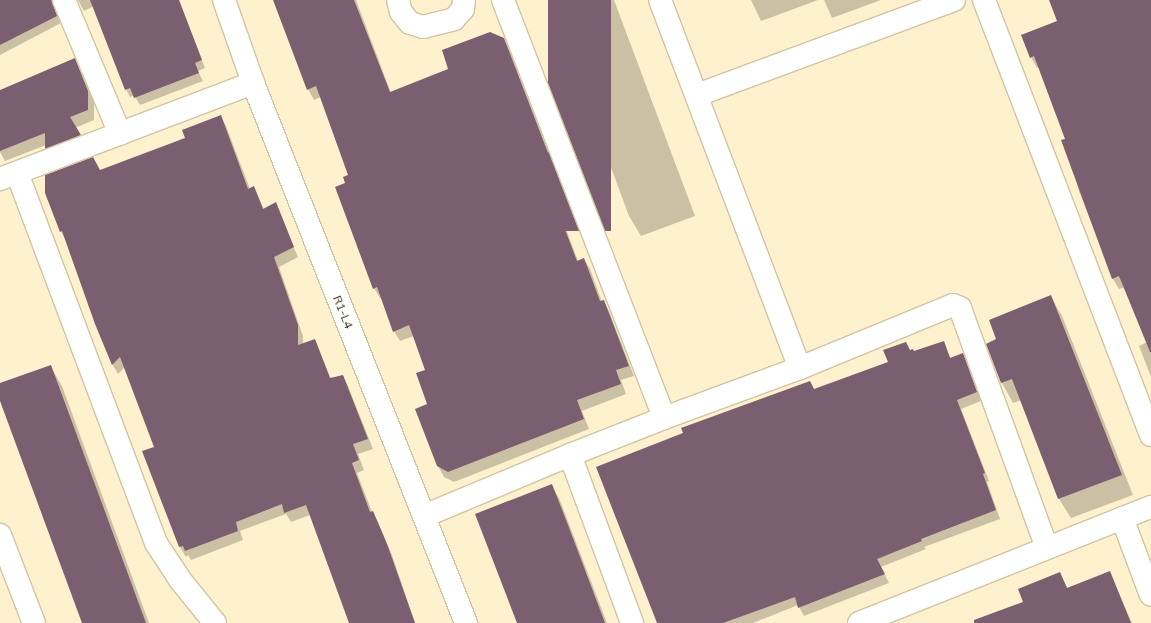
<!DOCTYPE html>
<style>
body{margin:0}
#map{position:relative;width:1151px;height:623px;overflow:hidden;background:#fef1cd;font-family:Mulish,sans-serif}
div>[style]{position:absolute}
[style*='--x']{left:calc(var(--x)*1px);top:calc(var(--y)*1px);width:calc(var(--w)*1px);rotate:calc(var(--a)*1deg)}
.shadow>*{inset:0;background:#0003}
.building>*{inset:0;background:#7c5e71;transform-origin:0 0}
.roads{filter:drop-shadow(1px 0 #d1c4a2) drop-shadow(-1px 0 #d1c4a2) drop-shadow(0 1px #d1c4a2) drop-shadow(0 -1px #d1c4a2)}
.minor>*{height:22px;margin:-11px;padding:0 11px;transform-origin:11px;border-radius:11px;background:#fff}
span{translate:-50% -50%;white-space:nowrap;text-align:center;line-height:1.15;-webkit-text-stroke:4px #fff;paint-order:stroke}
.street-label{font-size:12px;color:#302b1e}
</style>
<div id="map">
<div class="shadow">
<div style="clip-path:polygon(0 0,58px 0,55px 7px,61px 23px,0 55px)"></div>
<div style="clip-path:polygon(78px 0,179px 0,205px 68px,198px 71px,203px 81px,140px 105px,134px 95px,130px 97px,126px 89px,94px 6px,84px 11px)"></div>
<div style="clip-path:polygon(274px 0,356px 0,391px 93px,449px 70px,503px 38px,509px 49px,576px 224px,566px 229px,578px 261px,584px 259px,590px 269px,602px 302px,603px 301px,609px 311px,634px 376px,621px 380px,626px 394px,582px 411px,589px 429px,454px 482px,444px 477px,438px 466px,429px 404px,426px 370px,414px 336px,400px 341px,394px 331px,382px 298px,380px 298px,374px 288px,346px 184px,350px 176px,321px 97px,314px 100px,308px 89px)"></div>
<div style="clip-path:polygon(549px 0,614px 0,695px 216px,641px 236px,629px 216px)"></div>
<div style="clip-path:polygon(751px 0,818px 0,761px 21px)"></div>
<div style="clip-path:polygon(824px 0,881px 0,832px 18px)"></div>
<div style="clip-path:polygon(1066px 0,1151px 0,1151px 377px,1139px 346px,1147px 342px,1125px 287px,1119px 289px,1113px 279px,1079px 191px,1066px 139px,1039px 67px,1037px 68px,1031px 57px,1058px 21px)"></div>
<div style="clip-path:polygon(74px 59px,94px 102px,94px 120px,75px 128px,86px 145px,51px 158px,46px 148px,46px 145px,5px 161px,0 152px,0 91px)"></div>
<div style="clip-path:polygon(220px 116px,226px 126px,250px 189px,254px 188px,264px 209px,275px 204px,298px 257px,279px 267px,303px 336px,303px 344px,315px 340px,331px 379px,343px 376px,348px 386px,373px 449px,358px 454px,364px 470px,357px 473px,372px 512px,378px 522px,392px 555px,415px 623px,350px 623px,310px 515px,291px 522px,286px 514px,240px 531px,243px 540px,191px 560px,188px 555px,186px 557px,180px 547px,144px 452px,156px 448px,125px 367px,118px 374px,113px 365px,96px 324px,66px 241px,61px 231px,100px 171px,186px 138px)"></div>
<div style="clip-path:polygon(1051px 297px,1062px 316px,1133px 495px,1071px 518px,1059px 499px,1021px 400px,1013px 403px,1002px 383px,987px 344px,998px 340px)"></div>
<div style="clip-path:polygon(943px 342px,951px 359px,963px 354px,981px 401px,961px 409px,989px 481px,987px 482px,1000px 519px,924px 547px,926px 549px,881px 567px,889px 583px,804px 616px,798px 605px,753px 623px,657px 623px,815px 390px,889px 363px,910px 351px,914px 352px)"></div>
<div style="clip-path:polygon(50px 366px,62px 386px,149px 623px,83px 623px,0 398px,0 384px)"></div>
<div style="clip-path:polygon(551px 485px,559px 498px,607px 623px,518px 623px)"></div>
<div style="clip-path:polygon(1060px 573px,1067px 588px,1110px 573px,1132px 623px,976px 623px,1025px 602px)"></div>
</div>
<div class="building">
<div style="clip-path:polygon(0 0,52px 0,57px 16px,0 45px)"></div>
<div style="clip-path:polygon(90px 0,179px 0,202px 60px,195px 63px,199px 73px,134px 98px,130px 88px,125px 90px)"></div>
<div style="clip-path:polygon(273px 0,354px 0,390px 92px,448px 69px,442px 50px,490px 32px,504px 38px,571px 213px,561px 219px,577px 261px,584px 258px,600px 301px,604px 300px,629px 366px,616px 370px,621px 384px,577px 400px,584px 419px,448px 472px,437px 466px,415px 409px,427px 404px,416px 373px,425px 370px,409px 325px,393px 332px,377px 287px,373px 289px,335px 187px,345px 183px,343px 177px,348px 175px,316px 86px,307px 90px)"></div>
<div style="left:548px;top:0;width:63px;height:231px"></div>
<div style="clip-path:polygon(1049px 0,1151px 0,1151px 352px,1150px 352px,1119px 276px,1112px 279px,1061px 140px,1065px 139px,1034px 56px,1030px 58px,1021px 35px,1057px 21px)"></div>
<div style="clip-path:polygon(75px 58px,88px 91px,88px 110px,70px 117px,81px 135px,45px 149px,45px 133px,0 151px,0 90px)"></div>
<div style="clip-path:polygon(221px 115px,248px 189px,254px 186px,263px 209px,276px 202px,294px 247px,274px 257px,298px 325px,298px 345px,315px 339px,330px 378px,343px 375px,368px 439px,353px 444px,359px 460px,352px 463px,370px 512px,373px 511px,387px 544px,415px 623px,349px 623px,306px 505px,284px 513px,282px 504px,236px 522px,238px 531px,185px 551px,183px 546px,179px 547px,142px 451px,154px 447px,120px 357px,112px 365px,95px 324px,62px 231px,60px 232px,45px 193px,45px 175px,93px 157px,100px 170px,185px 138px,182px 130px)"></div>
<div style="clip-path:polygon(1051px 295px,1122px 475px,1058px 499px,1012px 379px,1001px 383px,986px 344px,996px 339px,989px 320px)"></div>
<div style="clip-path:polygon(944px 341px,950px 358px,963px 353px,977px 392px,957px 400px,985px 473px,983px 474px,996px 510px,921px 539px,922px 541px,877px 559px,885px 574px,798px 608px,795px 597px,723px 623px,657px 623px,596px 467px,683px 433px,681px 428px,810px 381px,814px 389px,888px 362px,883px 350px,906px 342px,910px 350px,913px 349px,914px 351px)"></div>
<div style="clip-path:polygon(51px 365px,146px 623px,82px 623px,0 401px,0 383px)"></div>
<div style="clip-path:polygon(552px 484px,568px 525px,605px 623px,517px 623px,475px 514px)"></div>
<div style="clip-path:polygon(1110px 571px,1131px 623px,974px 623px,974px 620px,1023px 602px,1018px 589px,1060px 572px,1067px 588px)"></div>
</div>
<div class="roads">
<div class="minor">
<div style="--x:64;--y:0;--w:145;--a:67.3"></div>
<div style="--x:224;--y:0;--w:88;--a:70.7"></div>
<div style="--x:253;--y:83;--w:580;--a:68.47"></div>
<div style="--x:398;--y:0;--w:12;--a:76"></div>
<div style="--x:401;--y:12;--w:14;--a:51"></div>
<div style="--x:410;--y:23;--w:14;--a:17"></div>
<div style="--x:423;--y:27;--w:32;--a:-14"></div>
<div style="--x:454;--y:19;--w:13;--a:-48"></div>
<div style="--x:463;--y:9;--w:9;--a:-84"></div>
<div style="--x:503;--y:0;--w:448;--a:68.9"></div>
<div style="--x:660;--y:0;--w:394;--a:69.2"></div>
<div style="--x:984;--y:0;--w:466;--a:69"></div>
<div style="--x:697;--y:95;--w:274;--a:-20.3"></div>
<div style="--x:17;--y:173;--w:395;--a:69.4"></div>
<div style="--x:156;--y:543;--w:45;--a:56.7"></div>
<div style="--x:181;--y:581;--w:54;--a:51"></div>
<div style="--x:0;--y:179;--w:271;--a:-20.8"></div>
<div style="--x:570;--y:455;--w:179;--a:69.7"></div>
<div style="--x:424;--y:516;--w:158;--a:-22.7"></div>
<div style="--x:570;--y:455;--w:101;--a:-21.5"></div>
<div style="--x:664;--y:418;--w:145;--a:-20.2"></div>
<div style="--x:800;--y:368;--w:165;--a:-22.4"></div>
<div style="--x:953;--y:305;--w:8;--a:23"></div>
<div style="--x:960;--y:308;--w:255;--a:70.1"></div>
<div style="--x:1122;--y:518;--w:82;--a:69.4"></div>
<div style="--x:0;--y:535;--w:94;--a:68.9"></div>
<div style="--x:859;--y:623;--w:314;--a:-21.7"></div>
</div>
</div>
<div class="street-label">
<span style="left:343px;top:312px;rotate:68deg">R1-L4</span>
</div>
</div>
